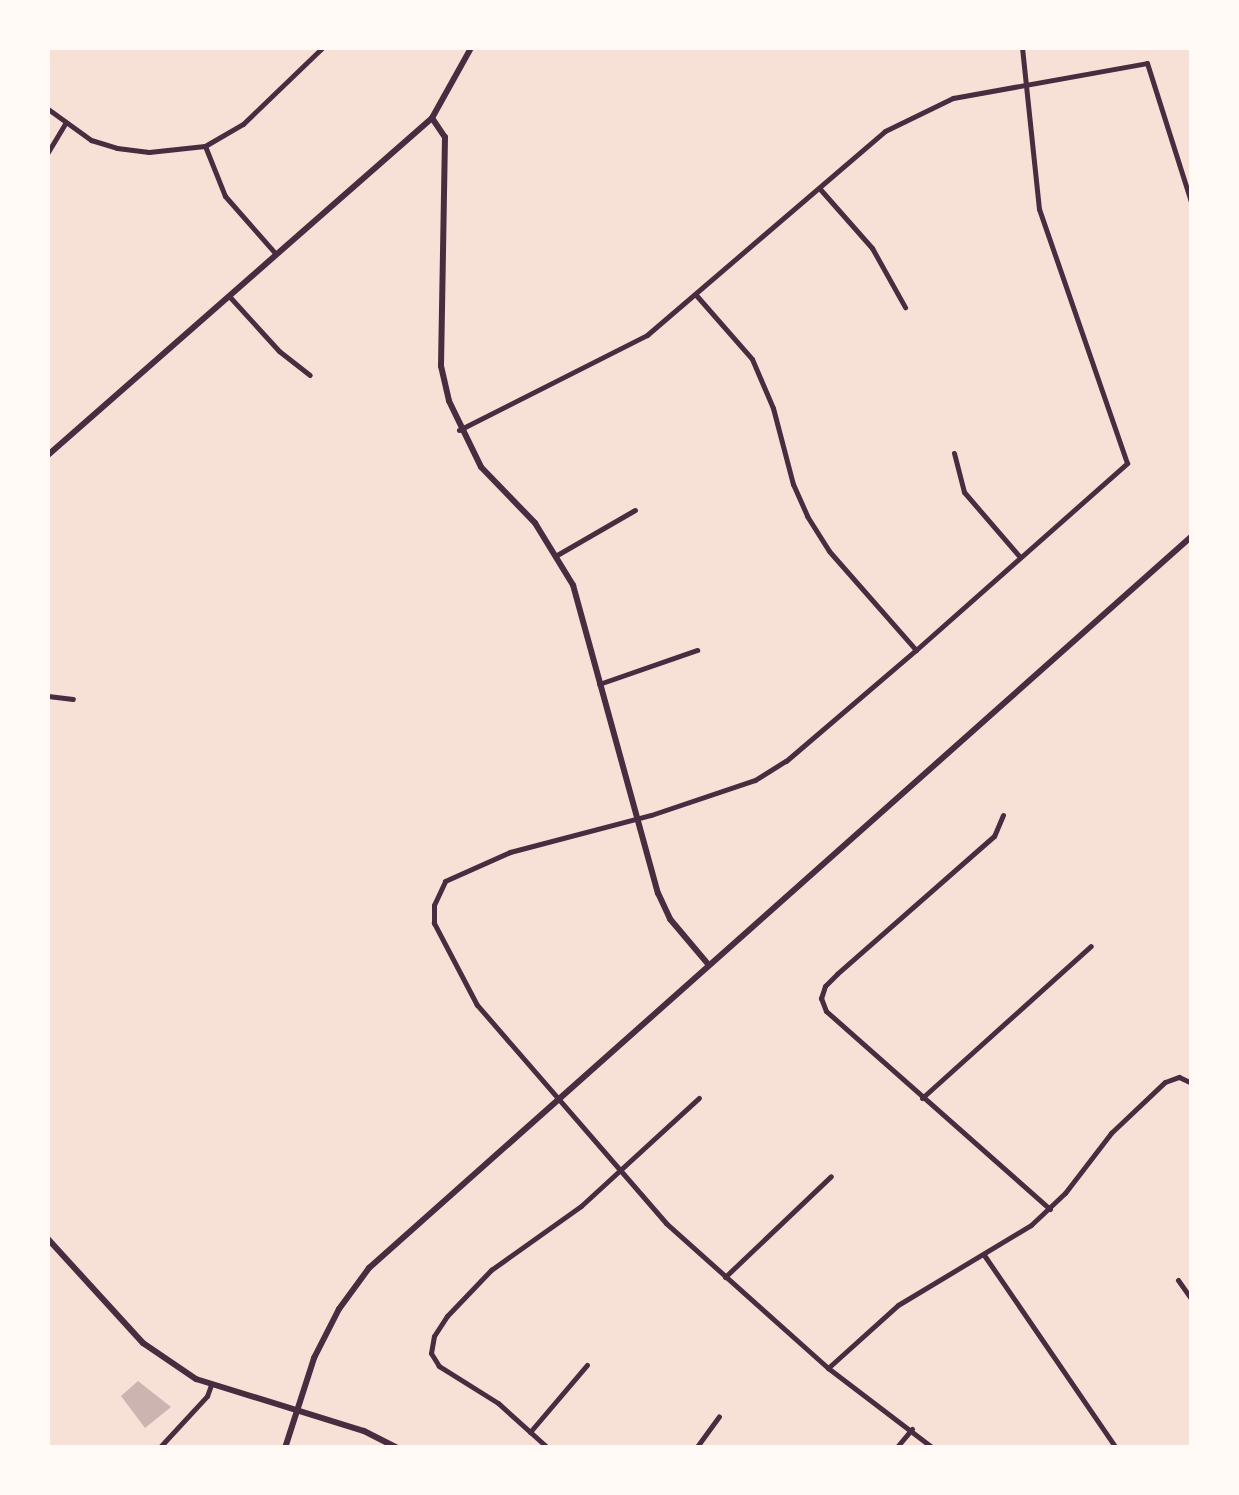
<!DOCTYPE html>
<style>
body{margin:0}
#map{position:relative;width:1239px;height:1495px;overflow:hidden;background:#f7e1d7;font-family:Poppins,sans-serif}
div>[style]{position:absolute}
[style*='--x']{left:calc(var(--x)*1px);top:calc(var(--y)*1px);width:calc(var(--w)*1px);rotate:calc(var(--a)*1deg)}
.building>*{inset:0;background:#ccb4b1}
.minor>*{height:5px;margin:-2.5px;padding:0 2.5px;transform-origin:2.5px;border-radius:2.5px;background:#4a2c40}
.tertiary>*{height:6px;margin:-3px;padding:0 3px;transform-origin:3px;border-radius:3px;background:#4a2c40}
.secondary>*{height:6px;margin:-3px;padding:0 3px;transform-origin:3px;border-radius:3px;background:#4a2c40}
span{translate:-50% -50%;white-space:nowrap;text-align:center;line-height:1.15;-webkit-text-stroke:8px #fffaf5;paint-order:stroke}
.frame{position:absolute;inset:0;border:50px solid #fffaf5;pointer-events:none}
</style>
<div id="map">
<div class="building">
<div style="clip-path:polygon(138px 1381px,171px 1407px,145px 1428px,121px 1396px)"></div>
</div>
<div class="minor">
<div style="--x:48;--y:109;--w:53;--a:35.8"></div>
<div style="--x:91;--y:140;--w:27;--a:17"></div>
<div style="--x:117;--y:148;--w:32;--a:7"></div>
<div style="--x:149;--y:152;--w:56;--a:-6.1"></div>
<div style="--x:205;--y:146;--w:44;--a:-30.1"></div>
<div style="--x:243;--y:124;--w:110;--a:-43.9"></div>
<div style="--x:205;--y:146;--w:54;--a:68.2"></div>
<div style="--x:225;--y:196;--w:77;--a:48.7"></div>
<div style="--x:48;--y:152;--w:33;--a:-59"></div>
<div style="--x:820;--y:189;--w:79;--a:48.6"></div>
<div style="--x:872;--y:248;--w:68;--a:60.8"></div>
<div style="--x:696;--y:295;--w:85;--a:48.8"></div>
<div style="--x:752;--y:359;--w:53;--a:66.8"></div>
<div style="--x:773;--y:408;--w:79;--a:75.3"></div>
<div style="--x:793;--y:484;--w:35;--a:66"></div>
<div style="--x:807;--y:516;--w:41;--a:57.8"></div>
<div style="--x:829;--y:551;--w:132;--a:48.7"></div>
<div style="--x:229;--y:296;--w:74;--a:47.7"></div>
<div style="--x:279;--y:351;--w:39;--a:38"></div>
<div style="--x:459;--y:430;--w:211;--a:-26.8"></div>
<div style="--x:647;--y:335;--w:313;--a:-40.6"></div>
<div style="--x:885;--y:131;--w:76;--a:-25.9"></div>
<div style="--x:953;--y:98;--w:197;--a:-10.2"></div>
<div style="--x:1147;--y:63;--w:149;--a:72.4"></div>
<div style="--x:954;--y:453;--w:40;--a:75.6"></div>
<div style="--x:964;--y:492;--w:86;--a:49.3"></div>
<div style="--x:557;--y:555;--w:90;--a:-30"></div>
<div style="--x:599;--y:684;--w:104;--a:-19.1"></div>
<div style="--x:48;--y:696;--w:25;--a:7"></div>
<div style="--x:1003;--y:815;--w:23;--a:113"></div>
<div style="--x:994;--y:836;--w:209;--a:138.7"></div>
<div style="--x:837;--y:974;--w:17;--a:135"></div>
<div style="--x:825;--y:986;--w:13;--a:108"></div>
<div style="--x:821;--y:998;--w:14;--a:69"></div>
<div style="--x:826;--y:1011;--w:299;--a:41.5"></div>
<div style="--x:922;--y:1098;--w:227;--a:-42"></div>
<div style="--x:984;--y:1255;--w:234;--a:55.6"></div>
<div style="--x:725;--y:1277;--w:146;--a:-43.6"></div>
<div style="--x:1178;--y:1280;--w:24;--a:55"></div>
<div style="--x:828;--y:1368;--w:94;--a:-42"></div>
<div style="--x:898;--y:1305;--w:155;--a:-31"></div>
<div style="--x:1031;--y:1225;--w:47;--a:-43.3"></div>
<div style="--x:1065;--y:1193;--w:76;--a:-52.5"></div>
<div style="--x:1111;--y:1133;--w:74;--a:-43.4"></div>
<div style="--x:1165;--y:1082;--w:15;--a:-20"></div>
<div style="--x:1179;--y:1077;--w:14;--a:25"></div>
<div style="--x:530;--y:1432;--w:88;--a:-49.6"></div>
<div style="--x:159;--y:1448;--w:71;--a:-47.3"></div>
<div style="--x:207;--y:1396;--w:12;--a:-70"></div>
<div style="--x:548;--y:1448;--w:67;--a:-138"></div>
<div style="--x:498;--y:1403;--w:70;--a:-147.9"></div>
<div style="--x:439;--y:1366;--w:15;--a:-122"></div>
<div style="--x:431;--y:1353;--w:17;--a:-80"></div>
<div style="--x:434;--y:1336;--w:24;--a:-57"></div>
<div style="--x:447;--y:1316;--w:64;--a:-46.3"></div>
<div style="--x:491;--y:1270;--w:110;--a:-35.4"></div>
<div style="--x:581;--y:1206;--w:160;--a:-42.5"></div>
<div style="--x:696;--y:1448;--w:39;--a:-54"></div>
<div style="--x:896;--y:1448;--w:25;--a:-50"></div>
<div style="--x:933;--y:1448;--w:132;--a:-142.7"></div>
<div style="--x:828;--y:1368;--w:217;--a:-138.2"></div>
<div style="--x:666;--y:1223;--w:289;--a:-130.9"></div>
<div style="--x:477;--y:1005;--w:93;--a:-117.7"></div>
<div style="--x:434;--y:923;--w:18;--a:-90"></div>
<div style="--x:434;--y:905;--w:26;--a:-65"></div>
<div style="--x:445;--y:881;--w:71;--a:-24"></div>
<div style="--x:510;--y:852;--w:146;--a:-14.7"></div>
<div style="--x:651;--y:815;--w:110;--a:-18.6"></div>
<div style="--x:755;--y:780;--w:36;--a:-32"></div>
<div style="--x:786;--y:761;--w:171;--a:-40.5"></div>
<div style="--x:916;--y:650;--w:282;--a:-41.5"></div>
<div style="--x:1127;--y:463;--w:269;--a:-109.1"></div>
<div style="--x:1039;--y:209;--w:162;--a:-96"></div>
</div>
<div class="tertiary">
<div style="--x:432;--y:118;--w:23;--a:56"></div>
<div style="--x:445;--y:137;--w:229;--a:91"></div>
<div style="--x:441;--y:366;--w:36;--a:77"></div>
<div style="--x:449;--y:401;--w:73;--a:64.1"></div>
<div style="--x:481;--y:467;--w:78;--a:46"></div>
<div style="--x:535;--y:523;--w:73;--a:58.5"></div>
<div style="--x:573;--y:585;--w:320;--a:74.6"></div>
<div style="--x:658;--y:893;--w:29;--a:65"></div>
<div style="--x:670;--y:919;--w:59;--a:49.8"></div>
<div style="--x:48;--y:455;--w:511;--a:-41.27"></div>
<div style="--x:432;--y:118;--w:80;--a:-60.9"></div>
<div style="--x:48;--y:1239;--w:141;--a:47.6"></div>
<div style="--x:143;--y:1343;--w:64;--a:34.2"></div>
<div style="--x:196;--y:1379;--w:176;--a:17.2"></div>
<div style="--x:364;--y:1431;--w:37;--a:27"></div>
</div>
<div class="secondary">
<div style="--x:285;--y:1448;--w:95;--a:-72.1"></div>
<div style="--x:314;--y:1358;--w:55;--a:-63"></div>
<div style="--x:339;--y:1309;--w:51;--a:-53.8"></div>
<div style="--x:369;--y:1268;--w:1101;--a:-41.65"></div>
</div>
<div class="frame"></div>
</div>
